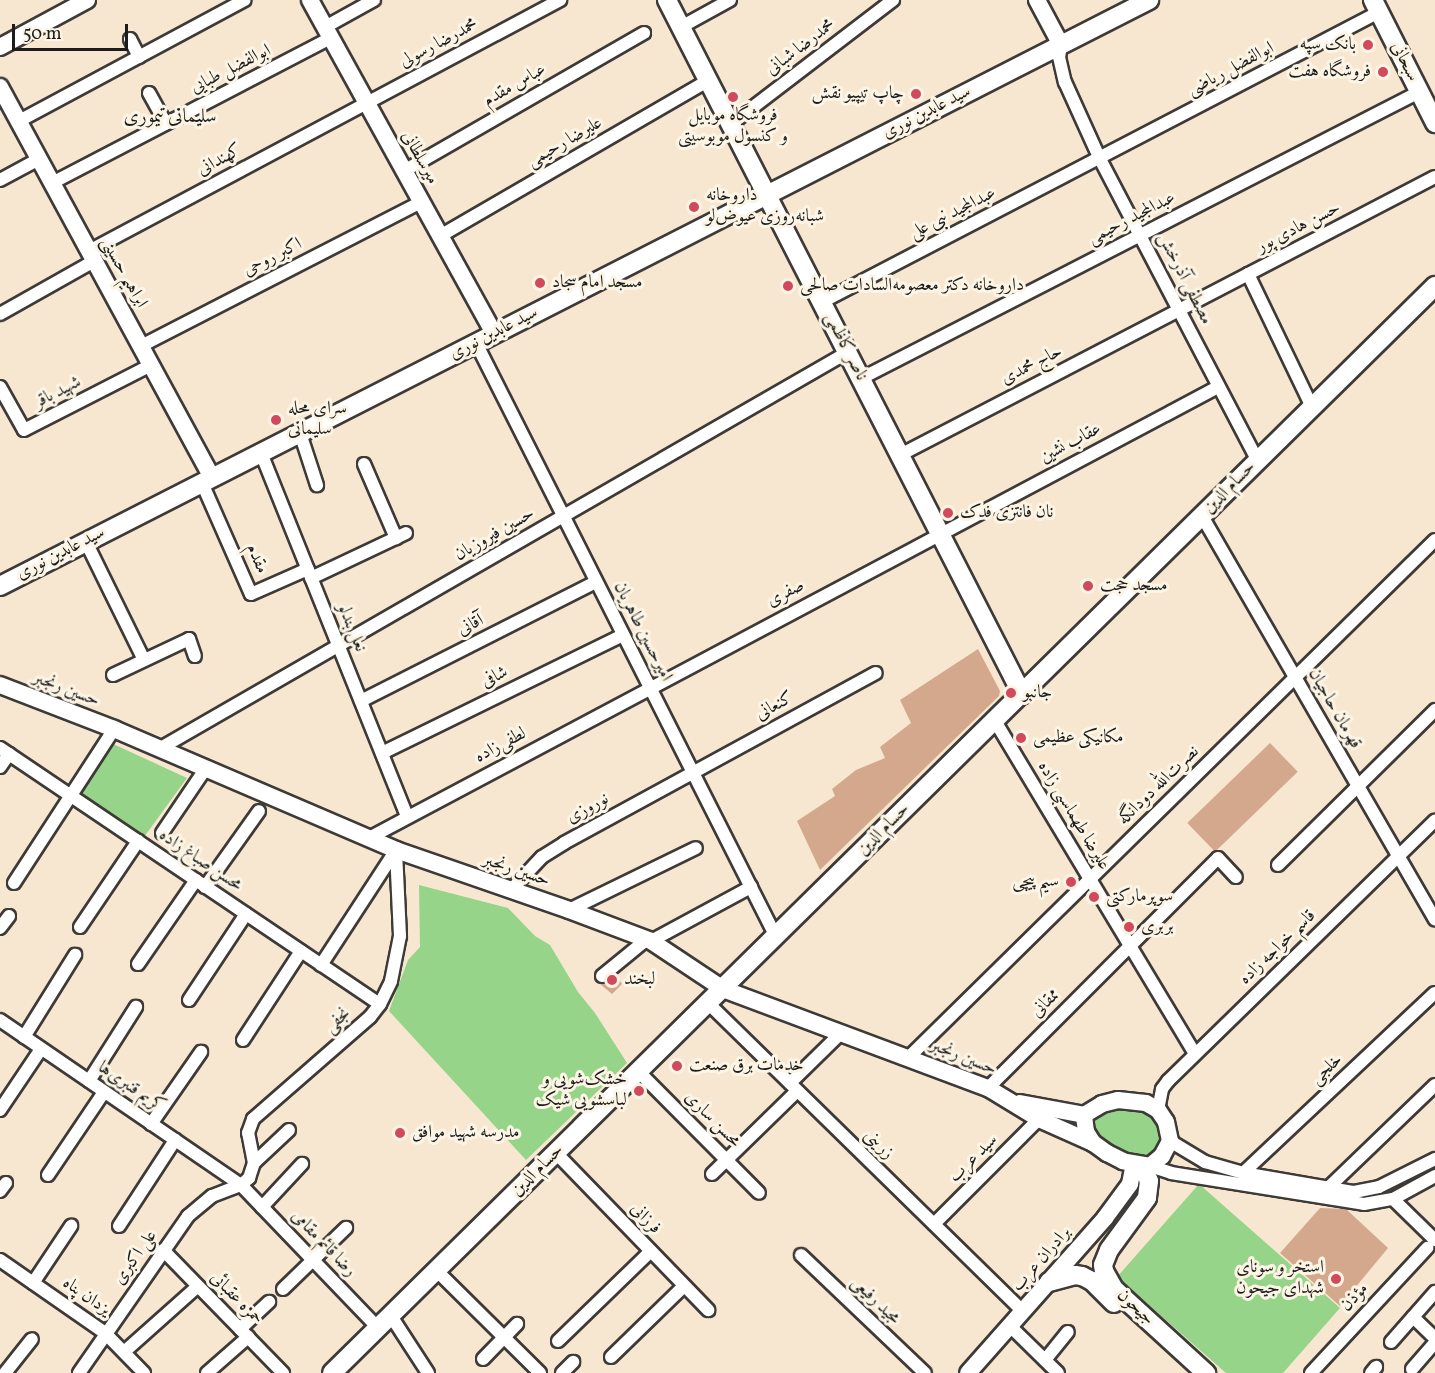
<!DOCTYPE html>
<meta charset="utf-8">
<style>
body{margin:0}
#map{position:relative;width:1435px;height:1373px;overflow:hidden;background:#f8e7d0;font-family:Vollkorn,Amiri,serif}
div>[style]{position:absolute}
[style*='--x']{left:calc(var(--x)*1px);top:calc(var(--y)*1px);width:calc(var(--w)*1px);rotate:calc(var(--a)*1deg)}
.green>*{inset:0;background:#95d489}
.building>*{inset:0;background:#d4a88d;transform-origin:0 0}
.roads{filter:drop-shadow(2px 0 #3d3a37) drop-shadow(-2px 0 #3d3a37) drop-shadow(0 2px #3d3a37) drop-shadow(0 -2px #3d3a37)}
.minor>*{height:12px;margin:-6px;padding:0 6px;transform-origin:6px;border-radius:6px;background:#fff}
.tertiary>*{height:16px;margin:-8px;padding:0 8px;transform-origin:8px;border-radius:8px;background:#fff}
.secondary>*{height:18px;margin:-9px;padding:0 9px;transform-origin:9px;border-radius:9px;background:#fff}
.dots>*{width:16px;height:16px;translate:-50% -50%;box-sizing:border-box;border:3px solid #fcf5e5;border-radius:50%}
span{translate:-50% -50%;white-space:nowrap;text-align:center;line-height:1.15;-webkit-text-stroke:6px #fcf5e5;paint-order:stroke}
.street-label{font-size:18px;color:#1c1c1c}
.poi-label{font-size:18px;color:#1c1c1c}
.right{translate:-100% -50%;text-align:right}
.left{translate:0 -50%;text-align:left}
.neighbourhood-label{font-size:20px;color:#1c1c1c}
.scale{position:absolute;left:12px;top:24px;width:116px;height:27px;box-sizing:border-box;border:3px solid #1c1c1c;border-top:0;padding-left:8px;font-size:18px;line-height:21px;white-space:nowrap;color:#1c1c1c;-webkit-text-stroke:4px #fcf5e5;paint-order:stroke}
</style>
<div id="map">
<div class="green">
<div style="clip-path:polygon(111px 743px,187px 778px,144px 837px,79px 792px)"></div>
<div style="clip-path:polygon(419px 885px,508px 908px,535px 936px,550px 945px,578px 992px,595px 1013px,627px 1063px,526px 1160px,389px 1011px,408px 960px,420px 947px)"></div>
<div style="clip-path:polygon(1130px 1107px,1141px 1107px,1158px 1116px,1162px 1140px,1156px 1152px,1149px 1156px,1128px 1158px,1093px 1136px,1093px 1122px,1099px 1116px)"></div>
<div style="clip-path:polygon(1199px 1184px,1340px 1308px,1283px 1373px,1226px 1373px,1117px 1277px)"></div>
</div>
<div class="building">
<div style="clip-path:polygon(978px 649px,1000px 691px,999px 696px,820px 870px,797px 821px,835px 796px,832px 789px,856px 770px,885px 758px,880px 747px,911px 723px,900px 700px)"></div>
<div style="left:1270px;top:743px;width:40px;height:115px;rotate:46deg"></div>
<div style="clip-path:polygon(616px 975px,622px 984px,612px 994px,600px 984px,607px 983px)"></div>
<div style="clip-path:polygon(1320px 1208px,1346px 1209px,1388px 1248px,1340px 1306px,1280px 1253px)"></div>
</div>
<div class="roads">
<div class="minor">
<div style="--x:325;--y:27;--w:56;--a:-28.9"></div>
<div style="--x:681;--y:27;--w:56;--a:-28.9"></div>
<div style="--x:130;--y:39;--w:20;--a:63"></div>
<div style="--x:1061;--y:45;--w:12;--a:99"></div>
<div style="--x:1059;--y:57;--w:26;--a:77"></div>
<div style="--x:1065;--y:82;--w:85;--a:65.6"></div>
<div style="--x:1100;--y:159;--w:341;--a:62.4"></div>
<div style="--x:149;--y:93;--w:35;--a:61"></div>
<div style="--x:19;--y:121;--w:256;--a:-28.2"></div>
<div style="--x:731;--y:124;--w:204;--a:-37.4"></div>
<div style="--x:404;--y:171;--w:277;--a:-29.9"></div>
<div style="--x:0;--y:180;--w:44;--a:-28.3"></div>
<div style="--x:52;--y:183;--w:314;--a:-27.5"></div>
<div style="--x:440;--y:236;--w:311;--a:-30.1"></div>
<div style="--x:89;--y:251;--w:534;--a:-28.05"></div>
<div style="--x:1248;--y:274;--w:148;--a:64.3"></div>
<div style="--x:822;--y:302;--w:628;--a:-27.5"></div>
<div style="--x:0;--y:314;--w:108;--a:-29.4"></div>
<div style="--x:476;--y:343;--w:665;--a:63.2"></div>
<div style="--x:141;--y:346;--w:315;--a:-27.2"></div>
<div style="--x:862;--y:378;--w:626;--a:-27.18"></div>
<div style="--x:0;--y:387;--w:49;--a:60.8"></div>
<div style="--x:24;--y:430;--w:143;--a:-27.1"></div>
<div style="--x:300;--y:433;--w:55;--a:71.9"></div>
<div style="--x:261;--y:453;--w:391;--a:68.1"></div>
<div style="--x:900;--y:455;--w:603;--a:-27.46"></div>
<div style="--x:364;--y:464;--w:81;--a:66.6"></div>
<div style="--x:202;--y:483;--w:121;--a:66.2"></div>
<div style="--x:251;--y:594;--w:62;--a:-23.7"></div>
<div style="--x:1202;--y:516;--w:466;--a:60"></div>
<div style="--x:86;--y:542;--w:131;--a:63.8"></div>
<div style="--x:311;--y:578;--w:105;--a:-25.3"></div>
<div style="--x:113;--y:675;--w:84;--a:-25.3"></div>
<div style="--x:189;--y:639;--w:18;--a:71"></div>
<div style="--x:361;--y:701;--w:263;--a:-26.9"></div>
<div style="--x:995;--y:721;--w:388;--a:59"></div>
<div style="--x:0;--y:748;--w:458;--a:34"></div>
<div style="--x:159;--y:749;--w:795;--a:-29.95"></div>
<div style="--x:382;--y:753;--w:268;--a:-26.1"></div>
<div style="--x:0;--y:767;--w:16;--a:-55"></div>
<div style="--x:162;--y:833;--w:78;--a:-55.9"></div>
<div style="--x:369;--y:838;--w:961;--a:-27.98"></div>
<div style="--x:1278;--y:865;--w:221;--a:-44.6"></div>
<div style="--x:14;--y:883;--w:184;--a:-57"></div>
<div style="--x:205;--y:887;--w:93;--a:-54.6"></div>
<div style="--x:511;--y:890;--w:45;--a:-46.8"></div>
<div style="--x:542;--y:857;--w:26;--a:-32"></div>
<div style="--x:564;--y:843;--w:355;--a:-28.6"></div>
<div style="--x:569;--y:910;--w:141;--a:-26"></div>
<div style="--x:80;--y:927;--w:104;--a:-56"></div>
<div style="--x:0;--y:928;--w:15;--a:-53"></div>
<div style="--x:651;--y:941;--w:114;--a:-28.4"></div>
<div style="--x:138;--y:964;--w:102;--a:-55.4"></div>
<div style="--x:321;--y:965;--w:137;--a:-56.9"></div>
<div style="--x:602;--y:976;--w:57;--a:-39.3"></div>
<div style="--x:189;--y:1000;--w:103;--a:-56.5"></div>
<div style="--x:708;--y:1003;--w:441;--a:44.4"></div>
<div style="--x:0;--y:1020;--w:292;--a:34.4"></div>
<div style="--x:241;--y:1185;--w:198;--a:46.2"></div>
<div style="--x:24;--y:1037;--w:97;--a:-58.1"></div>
<div style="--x:243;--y:1040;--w:106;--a:-56.9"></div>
<div style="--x:908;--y:1058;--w:739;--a:-44.51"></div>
<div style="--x:639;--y:1072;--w:170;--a:45.2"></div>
<div style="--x:89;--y:1081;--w:88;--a:-57.6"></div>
<div style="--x:790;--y:1083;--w:71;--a:-44.4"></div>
<div style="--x:988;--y:1088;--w:325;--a:-45"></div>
<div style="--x:1218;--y:858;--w:26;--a:47"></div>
<div style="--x:0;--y:1110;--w:73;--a:-56.1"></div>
<div style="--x:1158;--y:1110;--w:21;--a:-79"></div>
<div style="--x:1162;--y:1089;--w:10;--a:-53"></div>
<div style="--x:1168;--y:1081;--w:373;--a:-44.3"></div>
<div style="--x:151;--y:1124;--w:88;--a:-55.2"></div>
<div style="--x:1170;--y:1141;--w:41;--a:31"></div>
<div style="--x:1205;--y:1162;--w:40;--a:16"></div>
<div style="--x:1243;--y:1173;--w:113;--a:9.7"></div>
<div style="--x:1354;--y:1192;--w:25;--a:-11"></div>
<div style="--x:1379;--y:1187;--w:63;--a:-26.6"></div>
<div style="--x:556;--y:1153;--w:219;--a:45.9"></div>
<div style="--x:254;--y:1163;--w:48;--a:-43.3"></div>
<div style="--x:1150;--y:1166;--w:22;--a:18"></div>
<div style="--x:1171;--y:1173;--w:195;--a:9.1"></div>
<div style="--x:1364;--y:1204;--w:29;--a:-10"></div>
<div style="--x:1393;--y:1199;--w:48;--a:-28.7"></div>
<div style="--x:1243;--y:1173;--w:263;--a:-43.2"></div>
<div style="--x:712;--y:1174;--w:119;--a:-44.3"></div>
<div style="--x:48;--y:1175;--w:100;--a:-56"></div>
<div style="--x:1329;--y:1187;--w:147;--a:-43.9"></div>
<div style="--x:0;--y:1191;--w:10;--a:-53"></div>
<div style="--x:1393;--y:1199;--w:59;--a:44.3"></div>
<div style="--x:262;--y:1207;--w:59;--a:-47.1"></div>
<div style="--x:934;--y:1224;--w:148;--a:-45"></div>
<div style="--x:119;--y:1226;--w:103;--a:-56.9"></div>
<div style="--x:163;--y:1250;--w:172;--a:45.7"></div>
<div style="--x:801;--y:1255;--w:171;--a:43.6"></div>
<div style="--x:0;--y:1260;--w:128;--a:34.8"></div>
<div style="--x:105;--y:1333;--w:56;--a:45.7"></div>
<div style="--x:437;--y:1271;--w:145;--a:44.7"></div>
<div style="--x:33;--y:1283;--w:69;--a:-56.3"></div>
<div style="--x:283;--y:1289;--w:88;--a:-44.1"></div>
<div style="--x:391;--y:1316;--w:68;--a:57"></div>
<div style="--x:1413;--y:1317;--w:30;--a:44"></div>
<div style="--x:1010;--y:1326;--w:67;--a:44.4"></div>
<div style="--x:240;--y:1329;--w:40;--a:-43"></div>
<div style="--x:558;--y:1341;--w:129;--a:-44.1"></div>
<div style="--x:1391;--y:1342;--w:67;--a:-48.7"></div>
<div style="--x:124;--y:1352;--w:99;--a:-41.7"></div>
<div style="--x:611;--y:1357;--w:102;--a:-44.2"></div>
<div style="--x:483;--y:1359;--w:49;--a:-45.8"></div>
<div style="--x:1045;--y:1360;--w:36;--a:-51"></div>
<div style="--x:1412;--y:1369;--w:35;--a:-49"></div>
<div style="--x:5;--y:1373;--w:43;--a:-51.5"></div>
<div style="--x:79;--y:1373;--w:191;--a:-55.2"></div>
<div style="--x:188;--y:1216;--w:31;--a:-40"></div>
<div style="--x:212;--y:1196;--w:31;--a:-21"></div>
<div style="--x:241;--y:1185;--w:11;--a:-41"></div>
<div style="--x:249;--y:1178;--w:16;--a:-72"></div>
<div style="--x:254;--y:1163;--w:31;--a:-101"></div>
<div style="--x:248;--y:1133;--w:15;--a:-70"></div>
<div style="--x:253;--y:1119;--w:155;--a:-41.1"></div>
<div style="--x:370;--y:1017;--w:16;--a:-52"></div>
<div style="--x:380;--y:1004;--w:25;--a:-64"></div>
<div style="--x:391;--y:981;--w:46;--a:-78.7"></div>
<div style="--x:400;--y:936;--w:86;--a:-92.7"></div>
<div style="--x:207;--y:1373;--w:55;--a:-41.3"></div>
<div style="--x:562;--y:1373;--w:16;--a:-45"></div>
<div style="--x:1311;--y:1373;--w:171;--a:-47.1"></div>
<div style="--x:1371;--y:1373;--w:8;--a:-50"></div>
</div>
<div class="tertiary">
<div style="--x:310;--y:0;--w:381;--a:61.1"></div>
<div style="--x:1037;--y:0;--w:51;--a:61.9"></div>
<div style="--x:0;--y:47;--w:99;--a:-28.4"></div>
<div style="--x:0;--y:87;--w:445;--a:61.5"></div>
<div style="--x:0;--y:685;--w:122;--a:21.1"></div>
<div style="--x:114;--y:729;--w:307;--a:23.2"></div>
<div style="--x:396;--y:850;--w:183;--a:19.1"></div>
<div style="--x:569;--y:910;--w:88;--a:20.7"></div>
<div style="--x:651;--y:941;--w:87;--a:33.7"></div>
<div style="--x:723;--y:989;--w:283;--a:20.5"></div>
<div style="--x:988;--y:1088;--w:60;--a:31.3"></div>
<div style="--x:1039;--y:1119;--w:59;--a:24"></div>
<div style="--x:1118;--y:1100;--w:28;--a:6"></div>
<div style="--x:1146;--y:1103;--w:14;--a:30"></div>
<div style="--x:1158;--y:1110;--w:14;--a:56"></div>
<div style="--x:1166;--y:1122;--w:19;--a:78"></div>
<div style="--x:1170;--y:1141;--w:17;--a:118"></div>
<div style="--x:1162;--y:1156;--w:16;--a:140"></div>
<div style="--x:1150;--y:1166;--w:27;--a:-170"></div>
<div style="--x:1123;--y:1161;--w:18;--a:-153"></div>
<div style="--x:1107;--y:1153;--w:17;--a:-144"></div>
<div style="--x:1093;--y:1143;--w:13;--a:-122"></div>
<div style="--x:1086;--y:1132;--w:17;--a:-97"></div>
<div style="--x:1084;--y:1115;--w:21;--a:-31"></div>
<div style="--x:1102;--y:1104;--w:16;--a:-14"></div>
<div style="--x:1020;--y:1103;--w:65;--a:10.6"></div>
<div style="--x:968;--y:1373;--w:207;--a:-48.5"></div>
<div style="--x:1105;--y:1218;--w:42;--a:-53.7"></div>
<div style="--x:1130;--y:1184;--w:20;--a:-79"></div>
</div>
<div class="secondary">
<div style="--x:667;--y:0;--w:780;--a:62.91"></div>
<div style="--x:1373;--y:0;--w:138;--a:63.2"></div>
<div style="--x:0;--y:586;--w:1290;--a:-27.02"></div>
<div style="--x:1143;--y:1167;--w:15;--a:67"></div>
<div style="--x:1149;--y:1181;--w:17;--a:97"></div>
<div style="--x:1147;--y:1198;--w:64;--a:126.2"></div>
<div style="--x:1109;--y:1250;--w:16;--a:112"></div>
<div style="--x:1103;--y:1265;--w:6;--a:81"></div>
<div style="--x:1104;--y:1271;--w:21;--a:61"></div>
<div style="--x:1114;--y:1289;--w:125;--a:42.4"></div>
<div style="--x:1049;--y:1282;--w:27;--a:-15"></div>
<div style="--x:1075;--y:1275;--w:7;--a:8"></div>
<div style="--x:1082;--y:1276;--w:11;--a:27"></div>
<div style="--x:1092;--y:1281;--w:31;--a:45"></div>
<div style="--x:332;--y:1373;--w:1549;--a:-44.58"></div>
</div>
</div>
<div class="dots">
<div style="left:1368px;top:45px;background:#d1495b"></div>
<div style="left:1383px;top:72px;background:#d1495b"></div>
<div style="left:916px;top:94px;background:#d1495b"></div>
<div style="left:733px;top:97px;background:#d1495b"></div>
<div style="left:694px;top:207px;background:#d1495b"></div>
<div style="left:540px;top:283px;background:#d1495b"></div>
<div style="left:788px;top:286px;background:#d1495b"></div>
<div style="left:276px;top:420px;background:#d1495b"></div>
<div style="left:948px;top:513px;background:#d1495b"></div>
<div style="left:1088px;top:586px;background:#d1495b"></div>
<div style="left:1011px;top:693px;background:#d1495b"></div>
<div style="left:1021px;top:738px;background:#d1495b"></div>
<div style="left:1071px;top:882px;background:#d1495b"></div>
<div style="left:1094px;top:897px;background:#d1495b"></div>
<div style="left:1129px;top:927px;background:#d1495b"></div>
<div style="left:612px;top:980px;background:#d1495b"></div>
<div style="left:677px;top:1066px;background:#d1495b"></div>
<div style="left:639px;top:1091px;background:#d1495b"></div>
<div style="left:400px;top:1133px;background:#d1495b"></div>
<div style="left:1336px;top:1279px;background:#d1495b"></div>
</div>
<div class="street-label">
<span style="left:439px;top:44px;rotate:-28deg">محمدرضا رسولی</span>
<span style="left:801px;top:48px;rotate:-37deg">محمدرضا شبانی</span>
<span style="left:1404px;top:62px;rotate:63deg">سبحانی</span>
<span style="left:231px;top:70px;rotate:-27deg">ابوالفضل طبایی</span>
<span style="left:1231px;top:70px;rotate:-28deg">ابوالفضل ریاضی</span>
<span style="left:515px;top:86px;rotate:-30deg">عباس مقدم</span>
<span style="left:927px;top:113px;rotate:-27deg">سید عابدین نوری</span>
<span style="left:565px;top:143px;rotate:-30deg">علیرضا رحیمی</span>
<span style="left:419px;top:158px;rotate:61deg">میرسلطانی</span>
<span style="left:220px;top:161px;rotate:-28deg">کهندانی</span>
<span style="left:953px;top:214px;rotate:-27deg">عبدالمجید نبی علی</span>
<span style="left:1132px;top:219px;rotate:-27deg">عبدالمجید رحیمی</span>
<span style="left:1299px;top:228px;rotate:-27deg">حسن هادی پور</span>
<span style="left:273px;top:258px;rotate:-27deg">اکبر روحی</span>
<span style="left:123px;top:273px;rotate:61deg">ابراهیم حسینی</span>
<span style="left:1184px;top:279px;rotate:63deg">مصطفی آذرخش</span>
<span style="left:494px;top:334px;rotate:-27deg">سید عابدین نوری</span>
<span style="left:845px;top:347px;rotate:63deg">ناصر کاظمی</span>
<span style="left:1032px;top:366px;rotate:-27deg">حاج محمدی</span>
<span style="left:58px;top:393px;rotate:-27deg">شهید باقر</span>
<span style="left:1071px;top:444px;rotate:-28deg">عقاب نشین</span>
<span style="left:1230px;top:488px;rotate:-45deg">حسام الدین</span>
<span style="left:495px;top:535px;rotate:-30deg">حسین فیروزیان</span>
<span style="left:61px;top:554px;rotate:-27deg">سید عابدین نوری</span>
<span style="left:256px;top:559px;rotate:66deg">مقدم</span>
<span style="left:786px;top:594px;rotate:-28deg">صفری</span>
<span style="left:471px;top:626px;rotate:-27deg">آقانی</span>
<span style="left:351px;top:628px;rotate:68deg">نعل بندلو</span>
<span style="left:642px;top:632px;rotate:63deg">امیرحسین طاهریان</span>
<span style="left:495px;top:678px;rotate:-26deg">شافی</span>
<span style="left:66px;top:690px;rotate:21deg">حسین رنجبر</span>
<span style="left:775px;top:707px;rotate:-29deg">کنعانی</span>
<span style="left:1334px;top:709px;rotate:60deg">قهرمان حاجیان</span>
<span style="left:501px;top:746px;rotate:-28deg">لطفی‌زاده</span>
<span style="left:1159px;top:786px;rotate:-44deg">نصرت‌الله دودانگه</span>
<span style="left:588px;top:809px;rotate:-29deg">نوروزی</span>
<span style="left:1073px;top:816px;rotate:59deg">علیرضا طهماسبی زاده</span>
<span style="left:884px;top:830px;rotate:-45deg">حسام الدین</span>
<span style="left:200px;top:861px;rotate:34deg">محسن صباغ زاده</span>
<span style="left:516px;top:871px;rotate:19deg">حسین رنجبر</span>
<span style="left:1278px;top:948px;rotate:-44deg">قاسم خواجه زاده</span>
<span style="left:1046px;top:1004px;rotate:-45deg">ممقانی</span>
<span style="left:338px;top:1021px;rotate:-41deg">نجفی</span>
<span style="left:963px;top:1058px;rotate:22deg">حسین رنجبر</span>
<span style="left:1327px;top:1070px;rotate:-43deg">خلجی</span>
<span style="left:131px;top:1088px;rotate:34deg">کریم قنبری‌ها</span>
<span style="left:712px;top:1120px;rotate:45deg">محسن ساری</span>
<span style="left:878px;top:1145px;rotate:44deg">زرینی</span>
<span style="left:974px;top:1159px;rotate:-45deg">سید عرب</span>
<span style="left:538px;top:1171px;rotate:-45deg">حسام الدین</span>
<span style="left:645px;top:1219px;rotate:46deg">فرزانی</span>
<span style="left:323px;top:1244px;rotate:46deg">رضا قائم مقامی</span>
<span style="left:136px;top:1258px;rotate:-55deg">علی اکبری</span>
<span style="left:1042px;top:1260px;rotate:-49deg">برادران عرب</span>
<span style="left:86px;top:1297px;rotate:35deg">یزدان پناه</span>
<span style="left:1355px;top:1298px;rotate:-47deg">مؤذن</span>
<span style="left:236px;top:1299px;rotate:45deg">حمزه عقبائی</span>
<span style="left:875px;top:1301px;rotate:44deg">مجید رفیعی</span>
<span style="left:1135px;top:1308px;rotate:43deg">جیحون</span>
</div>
<div class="poi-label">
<span class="right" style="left:1356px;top:45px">بانک سپه</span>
<span class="right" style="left:1371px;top:72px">فروشگاه هفت</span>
<span class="right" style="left:904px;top:94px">چاپ تیپیو نقش</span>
<span style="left:733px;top:127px">فروشگاه موبایل<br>و کنسول موبوسیتی</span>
<span class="left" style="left:706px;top:207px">داروخانه<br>شبانه‌روزی عیوض‌لو</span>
<span class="left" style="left:552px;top:283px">مسجد امام سجاد</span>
<span class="left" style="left:800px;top:286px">داروخانه دکتر معصومه‌السادات صالحی</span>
<span class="left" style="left:288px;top:420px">سرای محله<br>سلیمانی</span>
<span class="left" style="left:960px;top:513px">نان فانتزی فدک</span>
<span class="left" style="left:1100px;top:586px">مسجد حجت</span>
<span class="left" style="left:1023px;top:693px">جانبو</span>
<span class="left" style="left:1033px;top:738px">مکانیکی عظیمی</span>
<span class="right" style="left:1059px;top:882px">سیم پیچی</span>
<span class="left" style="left:1106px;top:897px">سوپرمارکتی</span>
<span class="left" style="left:1141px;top:927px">بربری</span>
<span class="left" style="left:624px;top:980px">لبخند</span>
<span class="left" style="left:689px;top:1066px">خدمات برق صنعت</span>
<span class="right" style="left:627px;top:1091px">خشک‌شویی و<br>لباسشویی شیک</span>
<span class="left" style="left:412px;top:1133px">مدرسه شهید موافق</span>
<span class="right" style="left:1324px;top:1279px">استخر و سونای<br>شهدای جیحون</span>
</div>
<div class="neighbourhood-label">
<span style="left:170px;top:117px">سلیمانی تیموری</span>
</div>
<div class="scale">50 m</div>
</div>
